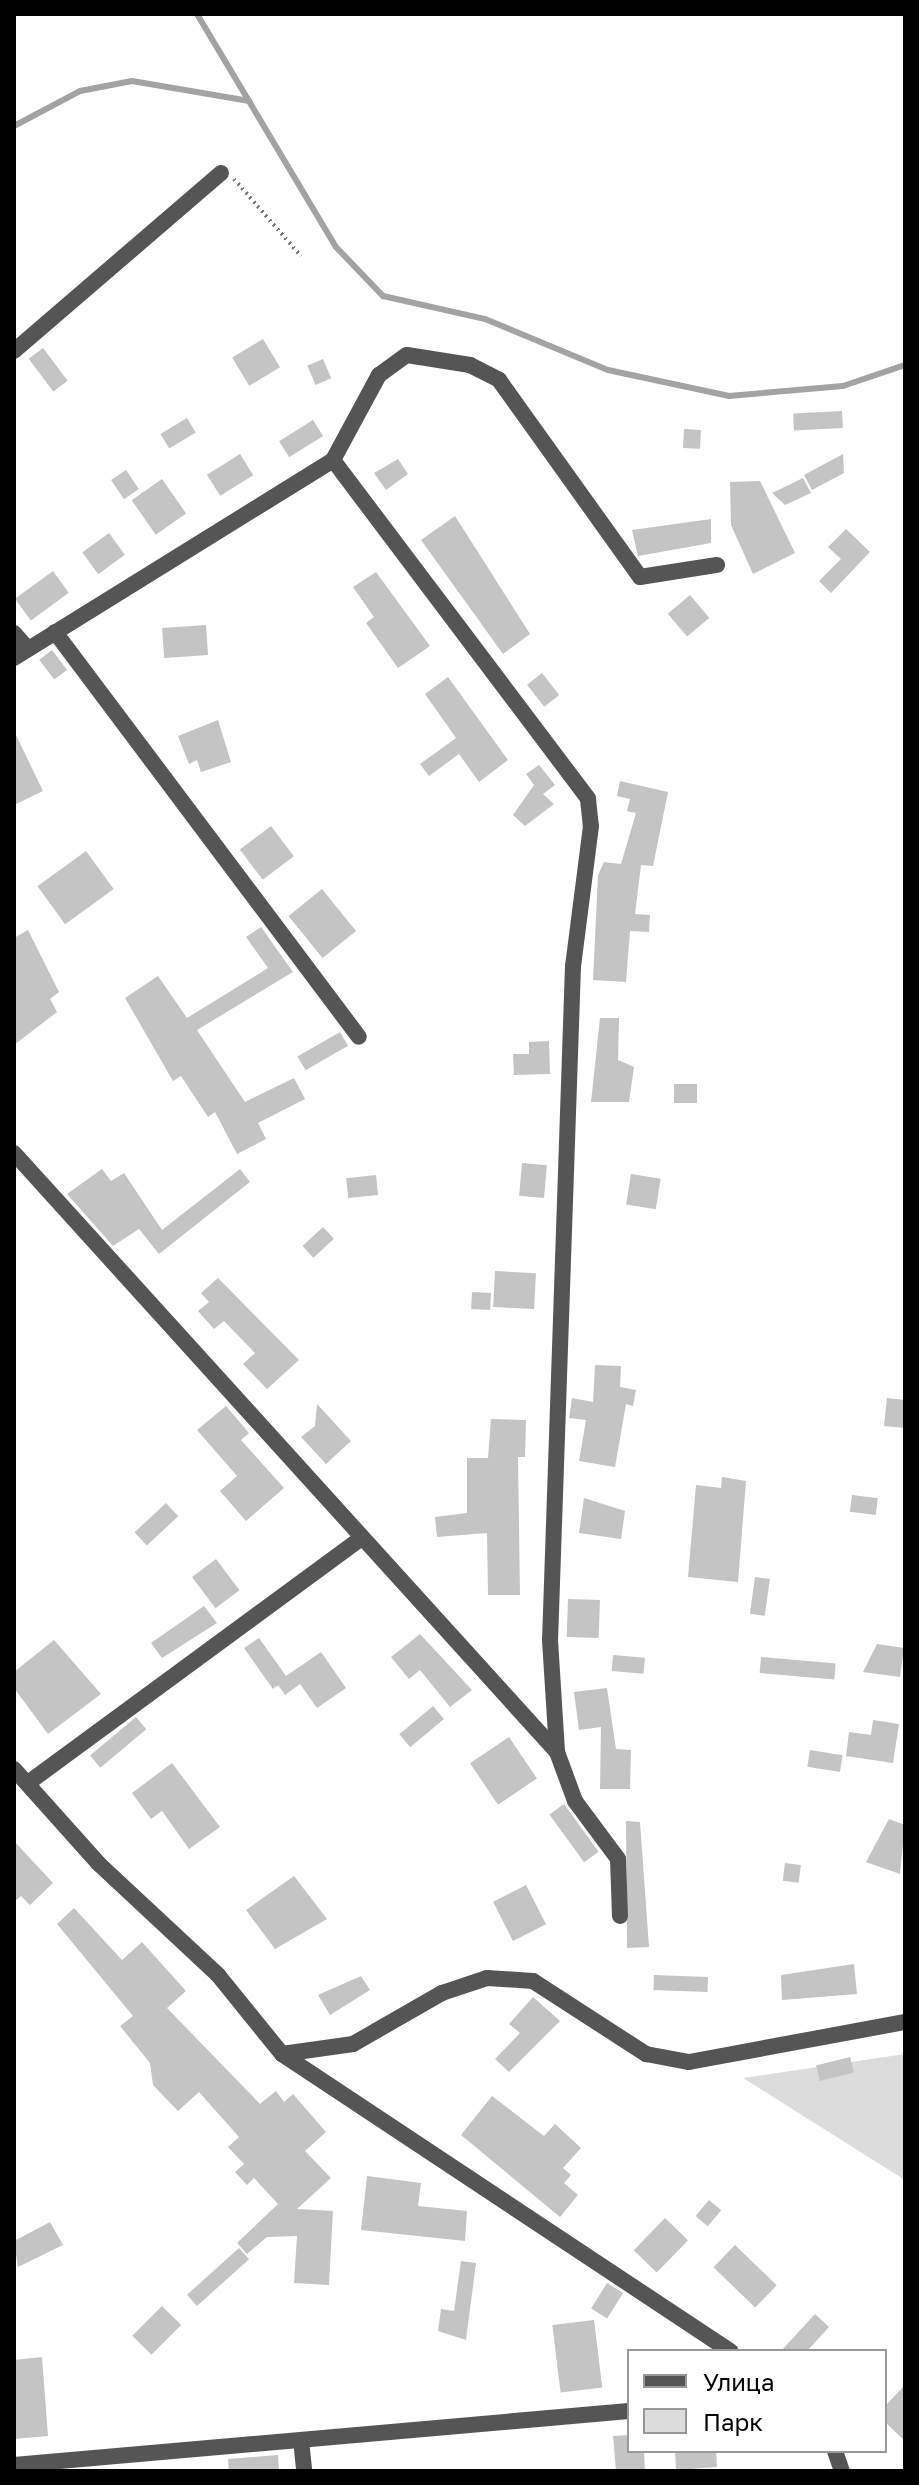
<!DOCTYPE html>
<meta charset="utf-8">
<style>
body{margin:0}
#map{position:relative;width:919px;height:2485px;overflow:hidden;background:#fff;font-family:"Golos Text",sans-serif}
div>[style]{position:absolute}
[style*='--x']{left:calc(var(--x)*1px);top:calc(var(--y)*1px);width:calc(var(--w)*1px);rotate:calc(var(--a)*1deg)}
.green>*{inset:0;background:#dcdcdc}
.stream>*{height:6px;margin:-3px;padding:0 3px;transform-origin:3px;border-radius:3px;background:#a3a3a3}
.building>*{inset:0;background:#c4c4c4;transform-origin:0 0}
.path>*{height:4px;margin-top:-2px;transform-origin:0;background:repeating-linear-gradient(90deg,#777 0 2px,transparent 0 6px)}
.minor>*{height:16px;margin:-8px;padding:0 8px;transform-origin:8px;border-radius:8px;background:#555}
span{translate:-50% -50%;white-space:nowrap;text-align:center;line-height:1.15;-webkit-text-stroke:6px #fff;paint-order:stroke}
.frame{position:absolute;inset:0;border:16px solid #000;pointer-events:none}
.legend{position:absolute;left:627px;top:2349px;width:260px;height:104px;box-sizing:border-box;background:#fff;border:2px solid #999;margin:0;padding:10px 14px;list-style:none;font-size:24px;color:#000}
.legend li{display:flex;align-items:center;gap:16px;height:40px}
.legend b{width:40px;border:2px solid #999}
</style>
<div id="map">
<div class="green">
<div style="clip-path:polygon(905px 2054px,905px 2180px,743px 2078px)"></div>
</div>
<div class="stream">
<div style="--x:197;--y:14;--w:271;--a:59.2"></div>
<div style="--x:336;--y:247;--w:68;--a:46.2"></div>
<div style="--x:383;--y:296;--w:105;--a:12.7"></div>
<div style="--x:485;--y:319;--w:133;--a:22.5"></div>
<div style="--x:608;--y:370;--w:124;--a:12.1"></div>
<div style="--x:729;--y:396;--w:114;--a:-5"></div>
<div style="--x:843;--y:386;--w:65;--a:-18.7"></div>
<div style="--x:14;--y:126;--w:75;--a:-27.9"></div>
<div style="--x:80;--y:91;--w:53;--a:-10.9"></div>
<div style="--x:132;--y:81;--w:119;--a:9.7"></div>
</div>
<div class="building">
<div style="left:263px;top:339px;width:33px;height:36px;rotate:59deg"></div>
<div style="left:43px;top:348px;width:41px;height:18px;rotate:53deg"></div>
<div style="left:323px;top:359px;width:21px;height:17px;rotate:67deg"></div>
<div style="left:842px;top:411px;width:17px;height:49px;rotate:87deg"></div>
<div style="left:187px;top:418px;width:17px;height:31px;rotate:59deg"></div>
<div style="left:313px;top:420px;width:19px;height:40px;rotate:58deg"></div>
<div style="left:684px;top:429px;width:17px;height:19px;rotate:3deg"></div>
<div style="left:240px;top:454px;width:25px;height:39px;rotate:58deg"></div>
<div style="clip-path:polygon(843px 454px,844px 473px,812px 490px,804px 475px)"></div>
<div style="clip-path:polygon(398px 459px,408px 474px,386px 490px,374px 473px)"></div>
<div style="left:126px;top:470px;width:23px;height:18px;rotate:56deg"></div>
<div style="clip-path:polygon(803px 478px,811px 493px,785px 505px,772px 493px)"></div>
<div style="left:162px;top:479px;width:42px;height:37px;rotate:55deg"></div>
<div style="clip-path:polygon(760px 481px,795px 553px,753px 574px,731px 525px,730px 482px)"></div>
<div style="clip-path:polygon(455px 516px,530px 634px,503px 654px,421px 540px)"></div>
<div style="clip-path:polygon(711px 519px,711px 543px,638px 556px,632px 530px)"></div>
<div style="clip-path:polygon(846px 529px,870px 552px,831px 593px,819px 581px,841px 559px,828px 547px)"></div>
<div style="left:109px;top:533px;width:27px;height:33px;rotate:54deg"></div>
<div style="left:53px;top:571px;width:27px;height:47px;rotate:54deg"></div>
<div style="clip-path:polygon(376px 572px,430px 646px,398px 668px,366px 623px,374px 617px,353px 587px)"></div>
<div style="left:690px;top:595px;width:30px;height:29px;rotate:50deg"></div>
<div style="left:206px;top:625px;width:30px;height:44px;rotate:86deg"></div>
<div style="left:52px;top:650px;width:25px;height:16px;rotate:53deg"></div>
<div style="left:542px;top:673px;width:28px;height:19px;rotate:52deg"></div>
<div style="clip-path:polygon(448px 677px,508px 760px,479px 782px,459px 754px,429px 776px,420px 764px,456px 738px,425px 694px)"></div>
<div style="clip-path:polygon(218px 720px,231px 762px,201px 772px,197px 760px,189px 764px,178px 736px)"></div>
<div style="clip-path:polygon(14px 731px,43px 791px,14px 805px)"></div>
<div style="clip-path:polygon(539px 765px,555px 785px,543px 794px,554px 804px,525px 826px,513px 815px,534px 785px,526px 774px)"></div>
<div style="clip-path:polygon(620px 781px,668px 792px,653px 866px,641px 865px,635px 914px,650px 915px,649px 932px,630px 931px,626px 982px,593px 980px,598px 875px,604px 862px,621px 864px,636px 813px,627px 811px,630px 799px,617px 796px)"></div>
<div style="left:271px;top:826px;width:38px;height:39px;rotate:53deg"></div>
<div style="left:86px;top:851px;width:47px;height:60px;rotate:54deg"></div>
<div style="left:322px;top:889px;width:54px;height:43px;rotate:51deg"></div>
<div style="clip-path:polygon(261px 927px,293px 972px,197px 1030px,245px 1102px,294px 1078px,305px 1099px,258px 1123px,266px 1139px,237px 1154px,215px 1112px,208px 1117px,181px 1076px,173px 1081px,125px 998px,158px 976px,187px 1018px,268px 968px,246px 937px)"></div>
<div style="clip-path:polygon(28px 930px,59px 992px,50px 999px,57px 1012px,14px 1045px,14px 938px)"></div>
<div style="clip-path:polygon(600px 1018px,619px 1018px,618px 1060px,634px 1067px,629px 1102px,591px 1102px)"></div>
<div style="left:340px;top:1032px;width:16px;height:49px;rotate:60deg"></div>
<div style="clip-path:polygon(549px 1041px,550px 1074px,514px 1075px,513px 1054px,529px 1054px,529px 1042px)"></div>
<div style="left:674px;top:1084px;width:23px;height:19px"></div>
<div style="left:522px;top:1163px;width:25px;height:33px;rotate:5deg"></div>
<div style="clip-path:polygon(102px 1169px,111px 1181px,124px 1173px,162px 1230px,240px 1169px,250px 1182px,159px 1254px,139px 1229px,113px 1246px,67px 1194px)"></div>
<div style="left:631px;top:1174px;width:30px;height:31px;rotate:9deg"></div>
<div style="left:376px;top:1175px;width:20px;height:30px;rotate:84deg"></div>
<div style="left:323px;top:1227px;width:16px;height:28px;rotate:47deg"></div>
<div style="left:495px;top:1271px;width:41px;height:36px;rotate:3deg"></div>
<div style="clip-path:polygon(218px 1278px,299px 1360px,267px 1389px,243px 1364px,255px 1353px,224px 1321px,214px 1329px,198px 1311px,209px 1302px,201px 1293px)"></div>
<div style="left:472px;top:1292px;width:19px;height:17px;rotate:3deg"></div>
<div style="clip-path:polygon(595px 1365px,621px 1366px,620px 1387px,636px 1390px,633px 1406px,626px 1404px,615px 1467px,579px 1461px,586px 1420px,569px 1418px,572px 1398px,593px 1402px)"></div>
<div style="clip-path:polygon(887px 1398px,905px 1400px,905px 1428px,884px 1426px)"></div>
<div style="clip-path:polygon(317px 1404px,351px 1441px,326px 1464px,301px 1437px,315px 1426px)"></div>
<div style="clip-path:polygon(226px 1406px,249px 1433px,241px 1440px,284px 1488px,246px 1521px,220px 1491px,237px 1476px,197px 1430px)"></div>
<div style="clip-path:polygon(491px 1419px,526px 1420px,525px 1457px,518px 1457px,520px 1595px,488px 1595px,487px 1533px,437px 1537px,435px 1517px,467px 1513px,467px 1458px,488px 1458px)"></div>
<div style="clip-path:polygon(722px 1477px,746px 1481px,738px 1582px,688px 1577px,696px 1485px,721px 1488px)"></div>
<div style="left:852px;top:1495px;width:26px;height:17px;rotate:7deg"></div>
<div style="clip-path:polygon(584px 1498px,625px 1511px,621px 1539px,579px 1533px)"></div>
<div style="left:166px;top:1503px;width:18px;height:43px;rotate:47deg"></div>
<div style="left:216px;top:1559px;width:39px;height:30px;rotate:53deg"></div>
<div style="left:755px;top:1577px;width:15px;height:37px;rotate:8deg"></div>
<div style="left:568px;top:1599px;width:32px;height:38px;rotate:2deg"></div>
<div style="clip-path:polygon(204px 1606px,217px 1623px,162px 1658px,151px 1643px)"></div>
<div style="clip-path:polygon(420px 1634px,472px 1690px,450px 1707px,420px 1670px,409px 1679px,391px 1657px)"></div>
<div style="clip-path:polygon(259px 1638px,286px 1676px,321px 1652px,346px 1688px,317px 1708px,300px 1684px,285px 1695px,278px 1685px,273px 1689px,244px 1648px)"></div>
<div style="clip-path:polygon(54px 1640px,101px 1694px,48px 1734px,14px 1688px,14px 1672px)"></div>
<div style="clip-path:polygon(877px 1644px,904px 1648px,900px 1677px,863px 1672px)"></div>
<div style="left:613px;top:1655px;width:32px;height:16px;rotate:5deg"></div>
<div style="left:761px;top:1657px;width:75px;height:16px;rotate:5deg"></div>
<div style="clip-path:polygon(607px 1688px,616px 1749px,631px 1750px,630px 1789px,600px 1789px,601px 1727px,579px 1730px,574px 1692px)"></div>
<div style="left:433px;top:1706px;width:17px;height:44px;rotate:50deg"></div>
<div style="left:136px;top:1717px;width:16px;height:60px;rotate:50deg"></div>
<div style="clip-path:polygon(873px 1720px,899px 1724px,893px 1763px,846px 1756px,849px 1732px,871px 1735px)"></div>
<div style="left:509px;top:1737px;width:50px;height:47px;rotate:56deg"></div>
<div style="left:810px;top:1750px;width:33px;height:17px;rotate:9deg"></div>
<div style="clip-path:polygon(172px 1763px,220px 1827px,189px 1849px,162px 1811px,151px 1819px,132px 1793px)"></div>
<div style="left:564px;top:1804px;width:59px;height:18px;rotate:54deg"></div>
<div style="clip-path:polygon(889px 1819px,905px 1825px,900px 1874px,866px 1862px)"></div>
<div style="clip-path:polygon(626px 1821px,640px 1822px,649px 1947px,627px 1948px)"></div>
<div style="clip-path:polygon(14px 1841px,53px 1883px,30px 1905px,21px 1896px,14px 1902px)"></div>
<div style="left:785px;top:1863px;width:16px;height:18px;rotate:7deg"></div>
<div style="clip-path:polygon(294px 1876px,327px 1919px,275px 1949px,246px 1910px)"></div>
<div style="left:526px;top:1885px;width:44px;height:37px;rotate:63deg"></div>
<div style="clip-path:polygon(74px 1908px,122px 1960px,142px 1942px,186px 1991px,167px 2008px,260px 2104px,276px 2091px,284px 2102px,293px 2094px,326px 2132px,305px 2151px,331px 2178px,297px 2209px,333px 2211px,329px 2285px,294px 2283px,297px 2236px,267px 2237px,247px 2254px,237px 2243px,278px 2204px,254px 2178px,247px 2185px,235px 2172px,244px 2164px,228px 2147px,239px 2137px,199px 2092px,178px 2111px,153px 2085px,150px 2063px,120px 2026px,133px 2016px,57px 1924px)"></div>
<div style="clip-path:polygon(854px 1964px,857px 1994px,782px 2000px,781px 1975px)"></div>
<div style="left:654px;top:1975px;width:54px;height:15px;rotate:2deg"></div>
<div style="clip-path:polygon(361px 1976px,370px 1990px,330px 2015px,318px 1995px)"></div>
<div style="clip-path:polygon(533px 1997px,560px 2021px,509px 2072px,495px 2059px,520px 2033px,509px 2024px)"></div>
<div style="left:850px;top:2057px;width:16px;height:35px;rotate:76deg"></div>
<div style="clip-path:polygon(492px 2096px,544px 2136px,555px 2124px,581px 2148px,563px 2168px,571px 2175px,564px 2183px,578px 2195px,560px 2217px,461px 2135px)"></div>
<div style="clip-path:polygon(367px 2176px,421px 2183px,418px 2206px,467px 2211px,465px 2241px,361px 2230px)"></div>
<div style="left:709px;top:2200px;width:16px;height:21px;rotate:40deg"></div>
<div style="left:665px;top:2218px;width:32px;height:45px;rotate:44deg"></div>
<div style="clip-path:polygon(50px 2222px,63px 2245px,18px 2267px,14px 2241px)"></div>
<div style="left:735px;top:2245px;width:58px;height:31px;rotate:44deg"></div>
<div style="left:239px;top:2248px;width:15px;height:70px;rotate:48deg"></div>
<div style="clip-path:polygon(461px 2261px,476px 2263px,466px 2340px,438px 2331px,441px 2309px,454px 2311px)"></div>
<div style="left:607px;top:2283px;width:19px;height:30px;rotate:32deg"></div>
<div style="left:162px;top:2306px;width:27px;height:42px;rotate:45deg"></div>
<div style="clip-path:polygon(815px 2314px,829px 2327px,807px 2351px,781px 2351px)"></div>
<div style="left:594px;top:2320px;width:68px;height:42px;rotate:83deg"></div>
<div style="clip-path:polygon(42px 2357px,48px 2436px,14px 2439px,14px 2360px)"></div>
<div style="clip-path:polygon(905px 2385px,905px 2441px,885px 2422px,885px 2406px)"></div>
<div style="clip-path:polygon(629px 2435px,629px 2451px,644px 2451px,645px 2471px,616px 2471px,613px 2436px)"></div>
<div style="clip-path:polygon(675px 2451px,716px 2451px,717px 2467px,676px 2470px)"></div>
<div style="clip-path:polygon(278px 2455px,279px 2471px,229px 2471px,228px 2459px)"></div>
</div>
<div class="path">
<div style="--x:234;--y:179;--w:102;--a:49"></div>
</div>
<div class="minor">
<div style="--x:14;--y:351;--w:273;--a:-40.7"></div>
<div style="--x:333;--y:460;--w:424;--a:53"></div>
<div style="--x:588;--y:799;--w:27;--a:84"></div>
<div style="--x:591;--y:826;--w:141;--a:97.3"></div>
<div style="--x:573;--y:966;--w:674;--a:91.95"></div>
<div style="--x:550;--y:1640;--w:112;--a:86.4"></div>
<div style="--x:557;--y:1752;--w:52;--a:69.8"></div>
<div style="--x:575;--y:1801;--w:72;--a:53.4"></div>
<div style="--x:618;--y:1859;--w:57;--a:88"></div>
<div style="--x:55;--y:632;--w:506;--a:53.11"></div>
<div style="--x:14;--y:633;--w:21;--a:49"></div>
<div style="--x:14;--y:658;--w:375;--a:-31.8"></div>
<div style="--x:333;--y:460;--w:97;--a:-61.6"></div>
<div style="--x:379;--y:375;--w:34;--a:-36"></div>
<div style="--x:407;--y:355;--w:64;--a:9"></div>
<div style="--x:470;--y:365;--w:33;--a:27"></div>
<div style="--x:499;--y:380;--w:242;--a:54.4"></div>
<div style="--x:640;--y:577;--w:78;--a:-8.9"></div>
<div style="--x:14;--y:1153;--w:808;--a:47.81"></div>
<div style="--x:14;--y:1769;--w:127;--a:48.2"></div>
<div style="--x:99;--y:1864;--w:163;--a:43"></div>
<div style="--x:218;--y:1975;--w:102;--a:51"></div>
<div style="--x:282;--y:2054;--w:538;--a:33.54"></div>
<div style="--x:28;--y:1783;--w:413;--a:-36.3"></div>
<div style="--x:282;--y:2054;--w:72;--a:-8"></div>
<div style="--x:353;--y:2044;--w:103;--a:-29.8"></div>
<div style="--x:442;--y:1993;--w:47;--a:-18.4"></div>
<div style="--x:487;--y:1978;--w:46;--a:3.7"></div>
<div style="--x:533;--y:1981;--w:135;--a:32.9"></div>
<div style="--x:646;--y:2054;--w:44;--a:10.5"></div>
<div style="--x:689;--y:2062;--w:220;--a:-10.5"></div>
<div style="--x:301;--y:2440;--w:31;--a:84"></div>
<div style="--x:835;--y:2451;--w:21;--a:71"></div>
<div style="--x:14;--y:2465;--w:617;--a:-5.02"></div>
</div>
<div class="frame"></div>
<ul class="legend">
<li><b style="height:10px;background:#555"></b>Улица</li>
<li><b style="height:22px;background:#dcdcdc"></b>Парк</li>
</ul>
</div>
